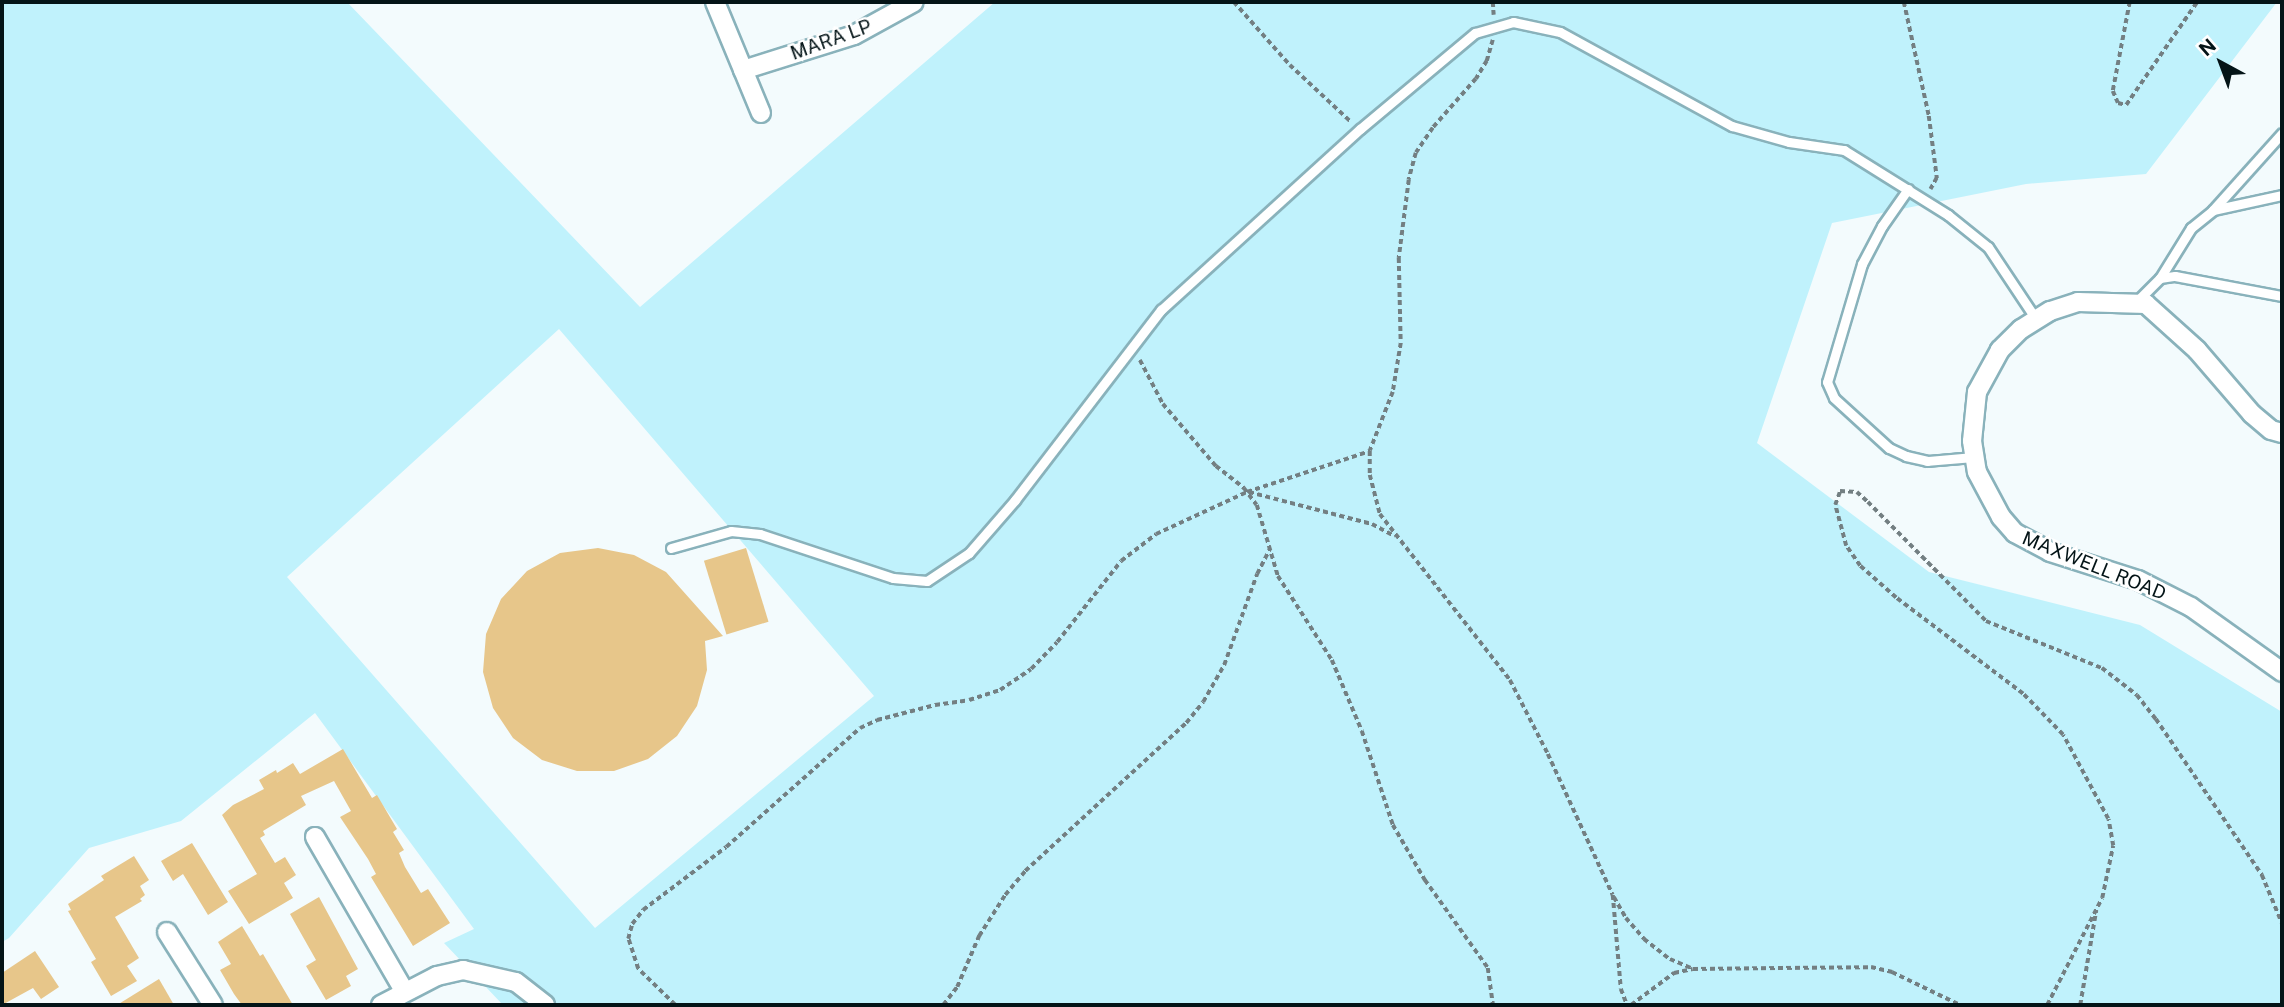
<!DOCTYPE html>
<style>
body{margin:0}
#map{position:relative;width:2284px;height:1007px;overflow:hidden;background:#f3fbfd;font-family:"Public Sans",sans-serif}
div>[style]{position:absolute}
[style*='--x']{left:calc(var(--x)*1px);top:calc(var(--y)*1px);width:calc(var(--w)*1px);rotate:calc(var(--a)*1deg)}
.green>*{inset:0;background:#c0f2fc}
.building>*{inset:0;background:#e7c68a;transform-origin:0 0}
.path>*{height:3.5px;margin-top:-1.75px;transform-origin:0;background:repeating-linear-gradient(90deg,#737f82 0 5px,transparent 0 8.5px)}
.roads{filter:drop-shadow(2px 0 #89b2bb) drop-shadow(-2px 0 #89b2bb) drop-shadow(0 2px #89b2bb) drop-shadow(0 -2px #89b2bb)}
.service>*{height:9px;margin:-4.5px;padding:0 4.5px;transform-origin:4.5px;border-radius:4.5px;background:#fff}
.minor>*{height:18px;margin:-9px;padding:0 9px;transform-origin:9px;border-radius:9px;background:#fff}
span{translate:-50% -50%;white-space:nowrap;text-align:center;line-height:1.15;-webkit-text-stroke:5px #fff;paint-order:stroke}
.street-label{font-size:19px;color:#041417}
.frame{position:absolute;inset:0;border:4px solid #041417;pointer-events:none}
.north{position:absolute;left:2186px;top:28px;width:70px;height:70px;-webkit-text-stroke:5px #fff;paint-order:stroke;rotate:319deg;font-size:19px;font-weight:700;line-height:28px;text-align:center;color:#041417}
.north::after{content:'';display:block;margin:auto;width:24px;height:32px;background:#041417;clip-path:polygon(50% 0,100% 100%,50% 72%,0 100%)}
</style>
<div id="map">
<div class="green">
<div style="clip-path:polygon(evenodd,2px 2px,347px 2px,640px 307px,995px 2px,2277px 2px,2146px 174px,2026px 184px,1832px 223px,1757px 443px,1929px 572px,2140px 625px,2282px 712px,2282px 1005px,503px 1005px,444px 943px,474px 929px,315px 713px,181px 821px,89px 848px,9px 938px,2px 942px,2px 2px,559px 329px,874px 696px,595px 928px,287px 577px,559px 329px)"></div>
</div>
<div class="building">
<div style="clip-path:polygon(598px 548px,634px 555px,666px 572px,723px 636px,705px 641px,707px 670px,697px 706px,677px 736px,648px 759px,614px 771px,577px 771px,542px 760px,513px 738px,493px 708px,483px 672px,486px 634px,501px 599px,527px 571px,560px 553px)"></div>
<div style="left:746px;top:548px;width:77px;height:44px;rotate:73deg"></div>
<div style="clip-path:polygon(343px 749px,372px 798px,377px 795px,397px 829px,393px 832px,404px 850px,399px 853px,405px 867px,421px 893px,428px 889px,450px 923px,413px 946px,371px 877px,376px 874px,368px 859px,340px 817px,351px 811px,334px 781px,301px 796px,306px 805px,263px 831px,265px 835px,260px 838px,275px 863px,285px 857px,296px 875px,284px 883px,293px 898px,249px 924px,228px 891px,257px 874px,222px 815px,233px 805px,264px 789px,259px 780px,276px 770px,277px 773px,293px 763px,300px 774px)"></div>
<div style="clip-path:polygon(192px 843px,228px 902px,208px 915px,183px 874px,173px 881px,161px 861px)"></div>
<div style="clip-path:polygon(134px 856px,149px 880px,140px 886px,145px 895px,140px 899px,142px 901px,115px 917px,139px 958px,127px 966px,137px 981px,111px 996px,91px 962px,96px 959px,68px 911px,71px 910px,68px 904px,104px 880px,101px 876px)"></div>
<div style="clip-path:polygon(319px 897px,358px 969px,346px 976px,351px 986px,326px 1000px,306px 966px,316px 960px,290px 914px)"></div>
<div style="clip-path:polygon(242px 926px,260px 956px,263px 954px,293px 1005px,242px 1005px,234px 994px,220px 970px,231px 964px,218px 942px)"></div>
<div style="clip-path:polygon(35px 951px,59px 987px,41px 999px,33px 988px,2px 1005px,2px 973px)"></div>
<div style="clip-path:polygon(159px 979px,174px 1005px,117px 1005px)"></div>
</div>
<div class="path">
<div style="--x:1234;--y:2;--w:84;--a:48.4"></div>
<div style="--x:1290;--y:65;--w:82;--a:43"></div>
<div style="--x:1493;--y:2;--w:13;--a:86"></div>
<div style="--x:1904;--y:2;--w:117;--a:77.6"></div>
<div style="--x:1929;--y:116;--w:63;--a:82.6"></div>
<div style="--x:1937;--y:178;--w:13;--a:119"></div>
<div style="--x:2130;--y:2;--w:91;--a:100.8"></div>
<div style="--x:2113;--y:91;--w:13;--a:67"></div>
<div style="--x:2118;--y:103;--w:8;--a:14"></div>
<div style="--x:2126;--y:105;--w:125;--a:-55.4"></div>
<div style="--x:1493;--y:40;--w:22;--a:106"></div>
<div style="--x:1487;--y:61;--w:21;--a:121"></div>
<div style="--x:1476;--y:79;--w:65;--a:131.3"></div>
<div style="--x:1433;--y:128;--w:30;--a:124"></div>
<div style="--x:1416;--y:153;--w:28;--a:105"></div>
<div style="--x:1409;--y:180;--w:79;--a:97.3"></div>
<div style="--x:1399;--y:258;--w:85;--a:88.7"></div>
<div style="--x:1401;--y:343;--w:50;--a:99.3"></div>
<div style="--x:1393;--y:392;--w:63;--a:111.3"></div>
<div style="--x:1370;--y:451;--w:24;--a:90"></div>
<div style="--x:1370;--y:475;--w:40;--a:75.6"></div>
<div style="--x:1380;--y:514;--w:211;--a:51.9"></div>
<div style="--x:1510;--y:680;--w:83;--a:62.8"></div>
<div style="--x:1548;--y:754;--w:155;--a:65.3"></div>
<div style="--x:1613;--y:895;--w:94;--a:85.1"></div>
<div style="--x:1621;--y:989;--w:17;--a:69"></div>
<div style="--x:1140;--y:360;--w:50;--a:62.4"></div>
<div style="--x:1163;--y:404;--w:82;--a:49.5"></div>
<div style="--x:1216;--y:466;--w:36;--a:38"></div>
<div style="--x:1244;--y:488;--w:21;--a:53"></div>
<div style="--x:1257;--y:505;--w:74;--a:73.5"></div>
<div style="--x:1278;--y:576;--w:100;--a:57.3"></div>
<div style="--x:1332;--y:660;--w:77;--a:67.1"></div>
<div style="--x:1362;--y:731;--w:99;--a:71.7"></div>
<div style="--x:1393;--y:825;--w:64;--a:59.8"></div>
<div style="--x:1425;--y:880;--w:108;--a:54.4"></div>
<div style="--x:1488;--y:968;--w:37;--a:82"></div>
<div style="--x:1249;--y:492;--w:127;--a:14.6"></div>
<div style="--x:1372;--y:524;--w:26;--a:28"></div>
<div style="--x:1614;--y:897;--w:24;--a:60"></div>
<div style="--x:1626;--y:918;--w:28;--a:49"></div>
<div style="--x:1644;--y:939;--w:33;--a:38"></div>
<div style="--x:1670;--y:959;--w:23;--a:23"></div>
<div style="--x:675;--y:1005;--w:52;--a:-135.8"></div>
<div style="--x:638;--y:969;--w:32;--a:-108"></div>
<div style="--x:628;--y:939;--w:16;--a:-75"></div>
<div style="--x:632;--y:924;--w:18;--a:-52"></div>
<div style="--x:643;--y:910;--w:104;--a:-37.2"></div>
<div style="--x:726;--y:847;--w:179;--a:-41.6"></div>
<div style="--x:860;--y:728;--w:19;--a:-25"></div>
<div style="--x:877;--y:720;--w:60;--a:-14.5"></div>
<div style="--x:935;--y:705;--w:34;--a:-8"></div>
<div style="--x:969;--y:700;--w:33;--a:-18"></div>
<div style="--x:1000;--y:690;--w:37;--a:-34"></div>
<div style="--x:1031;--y:669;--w:37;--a:-46"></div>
<div style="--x:1057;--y:642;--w:103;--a:-51.7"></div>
<div style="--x:1121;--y:561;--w:44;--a:-37.6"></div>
<div style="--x:1156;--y:534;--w:100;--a:-24.8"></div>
<div style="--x:1247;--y:492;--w:130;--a:-18.4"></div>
<div style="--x:943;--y:1005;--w:23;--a:-52"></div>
<div style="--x:957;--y:987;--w:56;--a:-66.7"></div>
<div style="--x:979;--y:936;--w:49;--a:-57.6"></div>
<div style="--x:1005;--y:895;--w:31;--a:-50"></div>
<div style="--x:1025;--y:871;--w:219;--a:-42.6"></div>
<div style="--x:1186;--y:723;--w:27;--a:-51"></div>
<div style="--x:1203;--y:702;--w:43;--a:-60.4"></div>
<div style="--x:1224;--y:665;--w:97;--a:-70.1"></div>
<div style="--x:1257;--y:574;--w:28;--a:-63"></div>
<div style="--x:1631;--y:1005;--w:54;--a:-36.7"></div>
<div style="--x:1674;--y:973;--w:19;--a:-12"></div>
<div style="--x:1693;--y:969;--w:178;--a:-0.6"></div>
<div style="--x:1871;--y:967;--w:22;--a:13"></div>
<div style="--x:1892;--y:972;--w:76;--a:25.9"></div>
<div style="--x:2047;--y:1005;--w:120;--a:-62.8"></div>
<div style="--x:2102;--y:898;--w:53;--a:-78.1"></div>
<div style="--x:2113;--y:846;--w:27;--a:-100"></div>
<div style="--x:2108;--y:819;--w:95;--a:-118.2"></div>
<div style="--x:2063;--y:735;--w:57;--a:-134.3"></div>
<div style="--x:2023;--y:694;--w:159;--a:-142.9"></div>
<div style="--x:1896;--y:598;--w:48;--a:-138.4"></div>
<div style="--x:1860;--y:566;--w:24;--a:-125"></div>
<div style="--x:1846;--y:546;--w:42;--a:-105"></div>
<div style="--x:1835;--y:505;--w:15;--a:-70"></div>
<div style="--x:1840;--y:491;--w:17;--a:3"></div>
<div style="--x:1857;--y:492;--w:15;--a:42"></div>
<div style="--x:1868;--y:502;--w:168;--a:45.2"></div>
<div style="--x:1986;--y:621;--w:125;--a:22.1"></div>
<div style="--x:2102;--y:668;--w:44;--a:37.6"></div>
<div style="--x:2137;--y:695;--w:31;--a:52"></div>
<div style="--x:2156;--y:719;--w:189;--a:55.8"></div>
<div style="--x:2262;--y:875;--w:52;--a:67.4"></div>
<div style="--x:2080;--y:1005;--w:96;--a:-80.4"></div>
</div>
<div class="roads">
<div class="service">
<div style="--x:1908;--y:189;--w:45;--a:125.1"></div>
<div style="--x:1882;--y:226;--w:43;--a:117.8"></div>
<div style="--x:1862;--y:264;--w:123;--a:106.5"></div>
<div style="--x:1827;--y:382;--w:17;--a:66"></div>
<div style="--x:1834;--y:398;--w:74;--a:42.3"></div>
<div style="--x:1889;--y:448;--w:19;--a:25"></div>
<div style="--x:1906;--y:456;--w:22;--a:13"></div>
<div style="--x:1927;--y:461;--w:48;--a:-4.8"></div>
<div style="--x:2213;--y:210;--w:103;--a:-48.1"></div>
<div style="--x:2160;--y:278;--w:15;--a:-8"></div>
<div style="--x:2175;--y:276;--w:109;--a:10.6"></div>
<div style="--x:2135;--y:303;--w:35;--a:-45"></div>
<div style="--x:2160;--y:278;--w:59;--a:-58.2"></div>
<div style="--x:2191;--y:228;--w:28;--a:-39"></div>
<div style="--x:2213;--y:210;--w:71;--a:-12.3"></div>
<div style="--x:671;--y:548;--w:62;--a:-15.8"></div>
<div style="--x:731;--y:531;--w:29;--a:6"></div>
<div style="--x:760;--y:534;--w:140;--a:18.3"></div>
<div style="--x:893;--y:578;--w:34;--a:5"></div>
<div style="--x:927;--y:581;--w:50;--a:-33.7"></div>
<div style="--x:969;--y:553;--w:70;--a:-49"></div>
<div style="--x:1015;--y:500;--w:240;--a:-52.5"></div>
<div style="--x:1161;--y:310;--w:269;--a:-42.3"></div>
<div style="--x:1360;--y:129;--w:150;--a:-39.9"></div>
<div style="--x:1475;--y:33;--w:40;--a:-16"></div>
<div style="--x:1513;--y:22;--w:48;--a:12"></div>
<div style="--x:1560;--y:32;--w:196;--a:28.7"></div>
<div style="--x:1732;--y:126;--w:59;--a:15.7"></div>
<div style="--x:1789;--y:142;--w:56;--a:8.3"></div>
<div style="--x:1844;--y:150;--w:123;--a:32"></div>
<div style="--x:1948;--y:215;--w:51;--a:38.7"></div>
<div style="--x:1988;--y:247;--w:87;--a:56.3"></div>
</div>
<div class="minor">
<div style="--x:715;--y:2;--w:120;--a:67.5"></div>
<div style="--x:743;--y:70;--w:116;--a:-17.5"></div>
<div style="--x:854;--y:35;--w:68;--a:-28.8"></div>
<div style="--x:2282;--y:433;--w:11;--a:-165"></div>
<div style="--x:2271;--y:430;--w:25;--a:-140"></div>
<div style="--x:2252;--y:414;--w:84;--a:-130.7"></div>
<div style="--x:2197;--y:350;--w:69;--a:-138"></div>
<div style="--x:2146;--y:304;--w:68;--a:-178.3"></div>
<div style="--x:2078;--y:302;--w:29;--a:162"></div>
<div style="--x:2050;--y:311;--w:34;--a:148"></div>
<div style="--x:2021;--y:329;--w:30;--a:135"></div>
<div style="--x:2000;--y:350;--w:48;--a:118.7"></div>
<div style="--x:1977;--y:392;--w:49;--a:95.8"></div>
<div style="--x:1972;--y:441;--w:31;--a:81"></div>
<div style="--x:1977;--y:472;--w:51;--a:61.9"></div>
<div style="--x:2001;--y:517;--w:21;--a:49"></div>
<div style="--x:2015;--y:533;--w:40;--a:28"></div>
<div style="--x:2050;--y:552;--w:92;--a:17.7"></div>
<div style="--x:2138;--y:580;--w:59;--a:27"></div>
<div style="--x:2191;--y:607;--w:112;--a:35.5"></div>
<div style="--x:315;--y:837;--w:179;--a:59.9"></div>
<div style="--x:167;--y:932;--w:86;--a:57.8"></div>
<div style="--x:381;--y:1005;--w:63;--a:-27.4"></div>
<div style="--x:437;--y:976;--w:27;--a:-13"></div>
<div style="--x:463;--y:970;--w:54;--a:12.8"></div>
<div style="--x:516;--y:982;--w:37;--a:38"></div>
</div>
</div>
<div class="street-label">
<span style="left:831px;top:40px;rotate:-20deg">MARA LP</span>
<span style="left:2094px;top:566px;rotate:22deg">MAXWELL ROAD</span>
</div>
<div class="frame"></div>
<div class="north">N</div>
</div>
